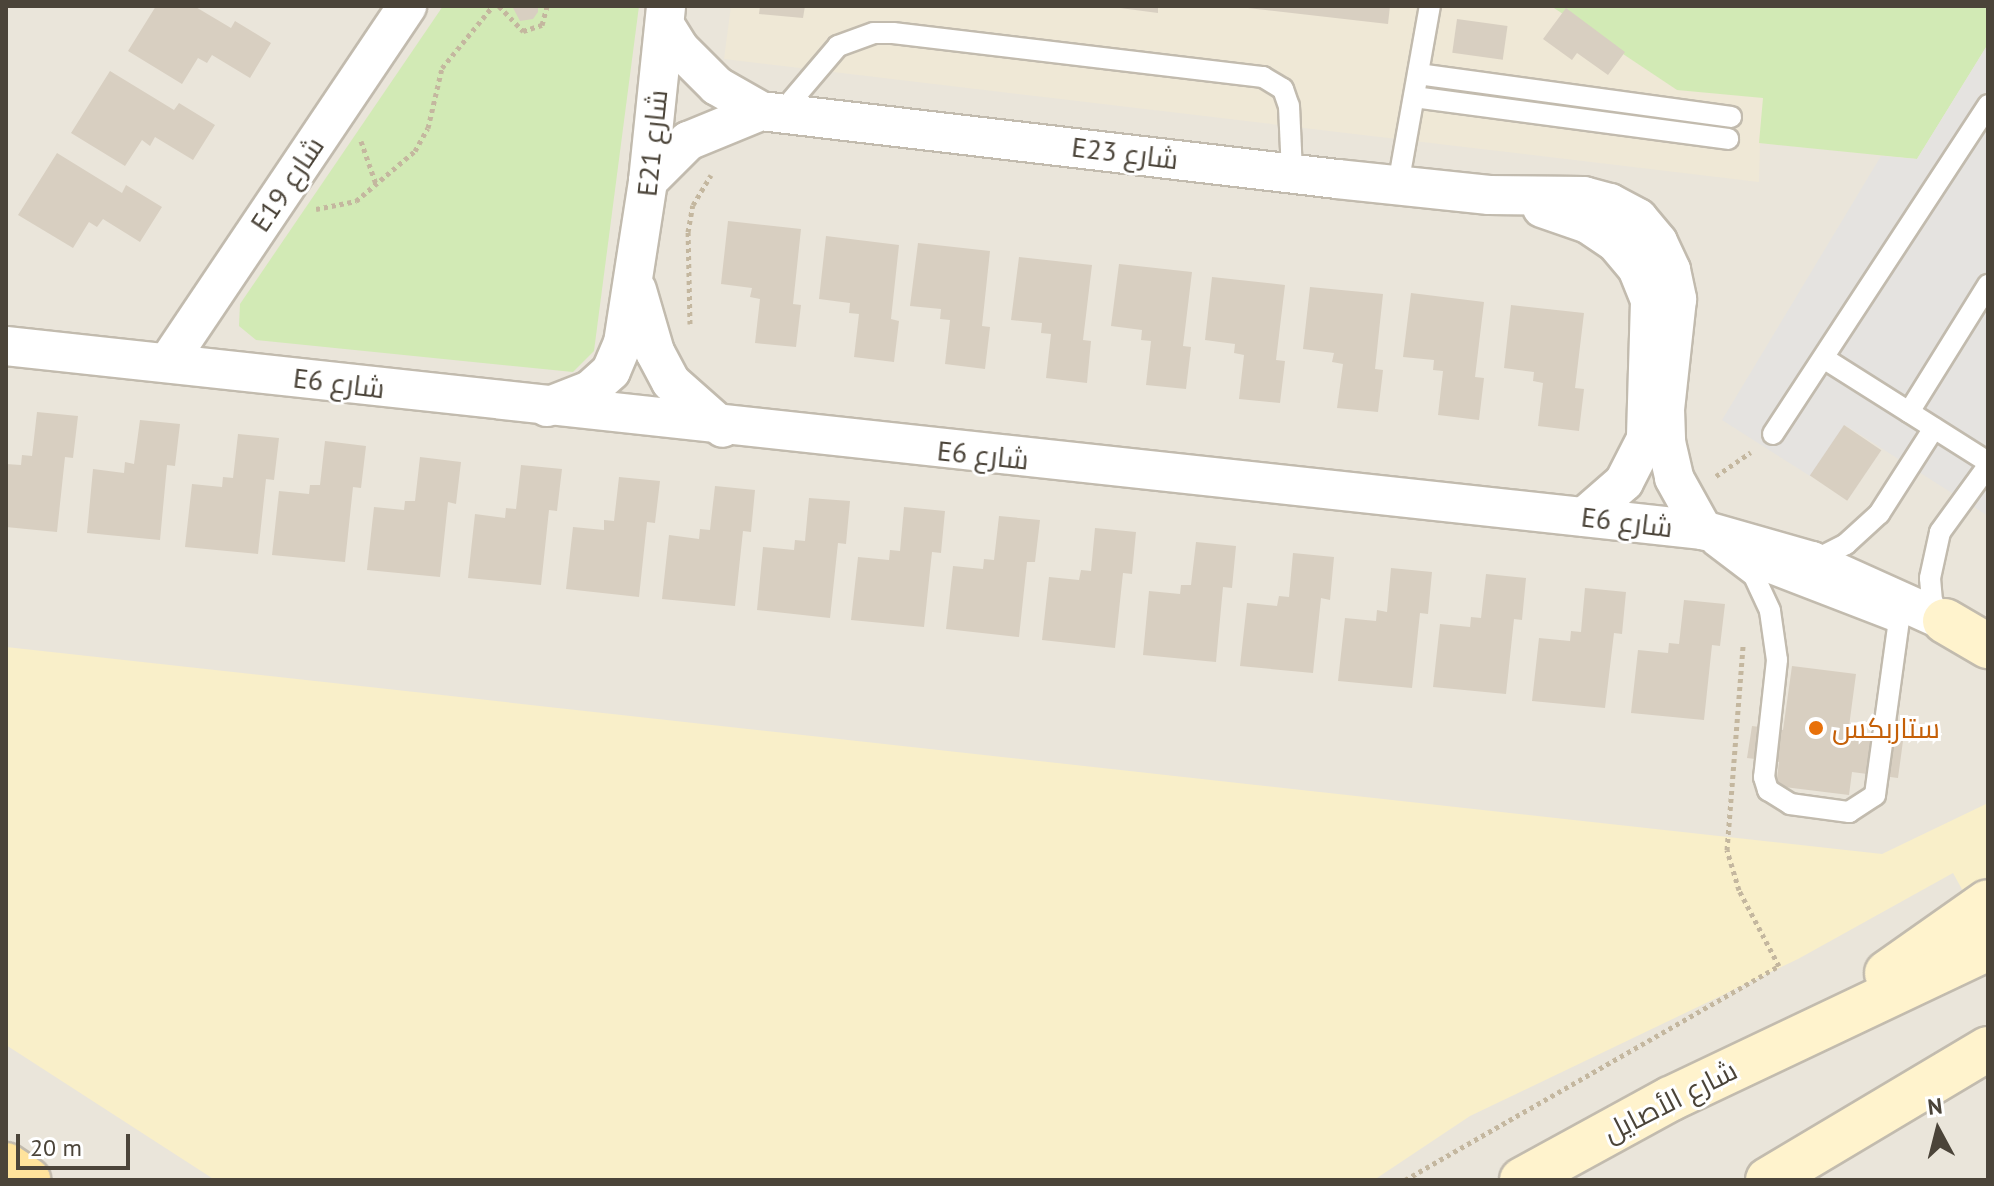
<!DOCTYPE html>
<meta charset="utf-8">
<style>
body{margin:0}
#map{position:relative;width:1994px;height:1186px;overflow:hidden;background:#f6f3ec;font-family:"PT Sans",Cairo,sans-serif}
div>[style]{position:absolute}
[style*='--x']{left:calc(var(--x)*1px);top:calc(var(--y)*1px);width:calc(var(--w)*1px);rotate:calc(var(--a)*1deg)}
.residential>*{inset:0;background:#eae5da;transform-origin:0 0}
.education>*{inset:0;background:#efe8d6}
.green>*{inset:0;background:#d2eab5}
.sand>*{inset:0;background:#f9efc9}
.parking>*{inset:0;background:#e5e3e0}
.building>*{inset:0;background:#d8cfc1;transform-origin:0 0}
.path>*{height:5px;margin-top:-2.5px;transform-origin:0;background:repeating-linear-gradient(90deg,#c4b79f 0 4px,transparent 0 8px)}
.roads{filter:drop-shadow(2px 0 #c2bbae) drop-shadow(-2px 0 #c2bbae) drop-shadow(0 2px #c2bbae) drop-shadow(0 -2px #c2bbae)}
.service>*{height:20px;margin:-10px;padding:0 10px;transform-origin:10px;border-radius:10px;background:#fff}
.minor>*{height:38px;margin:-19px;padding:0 19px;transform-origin:19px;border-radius:19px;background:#fff}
.secondary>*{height:44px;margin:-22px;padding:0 22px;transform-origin:22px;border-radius:22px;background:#fff3cd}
.primary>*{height:44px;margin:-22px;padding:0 22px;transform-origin:22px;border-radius:22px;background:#ffe39c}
.dots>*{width:22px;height:22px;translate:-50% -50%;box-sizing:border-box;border:4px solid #fff;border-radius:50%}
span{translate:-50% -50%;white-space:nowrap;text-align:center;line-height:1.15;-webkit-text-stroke:6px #fff;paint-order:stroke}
.street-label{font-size:28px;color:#4b4439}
.food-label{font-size:28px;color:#c56008}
.left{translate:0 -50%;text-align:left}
.frame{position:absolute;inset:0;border:8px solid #4b4439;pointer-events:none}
.north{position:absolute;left:1898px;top:1090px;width:80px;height:80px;-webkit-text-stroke:6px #fff;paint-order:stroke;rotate:353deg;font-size:22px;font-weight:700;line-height:32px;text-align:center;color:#4b4439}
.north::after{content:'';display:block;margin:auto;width:28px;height:36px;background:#4b4439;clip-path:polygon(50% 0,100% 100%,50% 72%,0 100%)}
.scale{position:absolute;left:16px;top:1134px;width:114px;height:36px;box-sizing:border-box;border:4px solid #4b4439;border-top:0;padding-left:10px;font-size:24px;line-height:28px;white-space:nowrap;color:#4b4439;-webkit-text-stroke:6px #fff;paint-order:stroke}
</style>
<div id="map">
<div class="residential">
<div style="left:6px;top:6px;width:1982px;height:1174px"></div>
</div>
<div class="education">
<div style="clip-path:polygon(731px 6px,1988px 6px,1988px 44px,1917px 159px,1760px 143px,1759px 182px,724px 59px)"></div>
</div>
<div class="green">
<div style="clip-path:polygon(443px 6px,639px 6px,594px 351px,573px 372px,256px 340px,239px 326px,240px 304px)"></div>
<div style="clip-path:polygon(1551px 6px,1988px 6px,1988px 44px,1917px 159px,1759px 143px,1763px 98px,1677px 90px)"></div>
</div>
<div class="sand">
<div style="clip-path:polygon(6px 647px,1882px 854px,1988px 803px,1988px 878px,1963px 891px,1953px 873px,1798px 959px,1470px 1116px,1374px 1180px,215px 1180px,6px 1045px)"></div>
</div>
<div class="parking">
<div style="clip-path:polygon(1988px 44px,1988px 516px,1845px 425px,1810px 476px,1722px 420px,1881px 156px,1917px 159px)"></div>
</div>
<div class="building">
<div style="clip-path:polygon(156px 6px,194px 6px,231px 28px,235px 21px,271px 43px,250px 78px,212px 55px,207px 63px,198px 58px,182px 84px,128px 51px)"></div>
<div style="clip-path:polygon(512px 6px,538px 6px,538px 12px,533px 19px,520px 21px)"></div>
<div style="clip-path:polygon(760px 6px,805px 6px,803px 18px,759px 14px)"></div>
<div style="clip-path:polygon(1105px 6px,1158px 6px,1158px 13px)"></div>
<div style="clip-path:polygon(1230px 6px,1390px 6px,1388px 24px)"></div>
<div style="clip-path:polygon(1566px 8px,1625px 52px,1608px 75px,1577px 53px,1572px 60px,1543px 39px)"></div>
<div style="left:1457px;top:19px;width:51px;height:34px;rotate:8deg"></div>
<div style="clip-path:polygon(110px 71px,174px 110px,179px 103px,215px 125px,193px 160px,155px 137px,150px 146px,142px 140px,125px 166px,71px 133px)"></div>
<div style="clip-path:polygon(57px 153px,122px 193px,126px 185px,162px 207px,140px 242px,103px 219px,97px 227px,89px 222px,73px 248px,18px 215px)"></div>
<div style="clip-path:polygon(728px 221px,801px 229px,793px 304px,801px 305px,796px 347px,755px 343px,760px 299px,750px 297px,752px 288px,721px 284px)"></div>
<div style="clip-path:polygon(826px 236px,899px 245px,891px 319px,899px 321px,894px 362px,854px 357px,859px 314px,849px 313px,850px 303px,819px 299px)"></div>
<div style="clip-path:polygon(918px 243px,990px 251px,982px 326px,990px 327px,985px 369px,945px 364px,950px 320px,940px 319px,941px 309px,910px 306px)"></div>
<div style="clip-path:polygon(1019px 257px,1092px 265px,1083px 340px,1091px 341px,1087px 383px,1046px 378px,1051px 334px,1041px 333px,1042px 323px,1011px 320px)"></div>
<div style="clip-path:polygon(1119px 264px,1192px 272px,1183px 346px,1191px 347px,1186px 389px,1146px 385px,1151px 341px,1141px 340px,1142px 330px,1111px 326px)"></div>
<div style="clip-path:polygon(1212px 277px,1285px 285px,1276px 360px,1285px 361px,1280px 403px,1239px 399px,1244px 355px,1234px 353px,1235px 344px,1205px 340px)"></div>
<div style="clip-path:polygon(1310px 287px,1383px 294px,1375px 369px,1383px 370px,1378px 412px,1337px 408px,1343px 364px,1332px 362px,1334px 353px,1303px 349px)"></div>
<div style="clip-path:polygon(1411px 293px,1484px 302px,1475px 377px,1484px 378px,1479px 420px,1438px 415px,1443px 371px,1433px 370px,1434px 360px,1403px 357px)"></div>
<div style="clip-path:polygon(1511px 305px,1584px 313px,1575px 388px,1584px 389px,1579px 431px,1538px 426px,1543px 383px,1533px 381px,1534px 372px,1504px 368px)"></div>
<div style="clip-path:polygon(37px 412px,78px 416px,73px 458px,65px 457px,57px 532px,6px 527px,6px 464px,21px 465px,22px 455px,32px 456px)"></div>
<div style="clip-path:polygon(140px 420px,180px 424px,175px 466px,167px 465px,160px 540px,87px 533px,93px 469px,124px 473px,125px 462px,134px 464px)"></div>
<div style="left:1844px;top:425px;width:45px;height:61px;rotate:34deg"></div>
<div style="clip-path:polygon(238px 434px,279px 438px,274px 480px,266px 479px,258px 554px,185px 547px,192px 484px,222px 487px,223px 477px,233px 478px)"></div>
<div style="clip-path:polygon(325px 441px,366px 446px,361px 488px,353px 487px,345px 562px,272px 555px,279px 491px,309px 494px,310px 485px,320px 485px)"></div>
<div style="clip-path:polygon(420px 457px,461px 462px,456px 504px,448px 502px,440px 577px,367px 570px,374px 507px,404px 510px,405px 501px,415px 501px)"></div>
<div style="clip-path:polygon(521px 465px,562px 469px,557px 511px,549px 510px,541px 585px,468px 578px,475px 514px,505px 518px,506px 508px,516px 509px)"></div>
<div style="clip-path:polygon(619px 477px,660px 481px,655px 523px,647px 522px,639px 597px,566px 589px,573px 527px,604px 530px,604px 520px,614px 521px)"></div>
<div style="clip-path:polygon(715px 486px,755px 490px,751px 532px,743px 531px,735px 606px,662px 599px,669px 535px,699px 539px,700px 529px,710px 530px)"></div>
<div style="clip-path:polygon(809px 498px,850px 501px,846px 544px,838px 543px,830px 618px,757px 610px,763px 547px,794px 550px,795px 540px,805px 541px)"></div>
<div style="clip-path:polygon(904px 507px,945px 511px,941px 553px,932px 552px,924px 627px,851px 620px,858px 557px,889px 560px,890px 550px,900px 551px)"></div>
<div style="clip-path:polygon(999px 516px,1040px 520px,1035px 562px,1027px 562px,1019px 637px,946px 629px,953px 566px,983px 569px,984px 559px,994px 560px)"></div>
<div style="clip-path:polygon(1095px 528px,1136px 532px,1132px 574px,1123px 573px,1115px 648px,1042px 640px,1049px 577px,1079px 580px,1081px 570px,1091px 571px)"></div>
<div style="clip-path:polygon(1196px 542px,1236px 546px,1232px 588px,1223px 587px,1216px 662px,1143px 655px,1149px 591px,1180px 594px,1181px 585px,1191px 585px)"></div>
<div style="clip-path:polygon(1293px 553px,1334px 557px,1330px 600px,1321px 598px,1313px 673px,1240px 666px,1247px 603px,1277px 606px,1279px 596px,1289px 597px)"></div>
<div style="clip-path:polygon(1391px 568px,1432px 572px,1428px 614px,1420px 613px,1412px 688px,1338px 681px,1345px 618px,1376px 621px,1377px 610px,1387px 612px)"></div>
<div style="clip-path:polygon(1486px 574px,1526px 578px,1522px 620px,1514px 619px,1506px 694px,1433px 687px,1440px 624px,1470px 627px,1471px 617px,1481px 618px)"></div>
<div style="clip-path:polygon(1585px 588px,1626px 592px,1622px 634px,1614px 633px,1605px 708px,1532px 701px,1539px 638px,1570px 641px,1571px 631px,1581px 632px)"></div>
<div style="clip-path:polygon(1684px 600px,1725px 604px,1720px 646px,1712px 645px,1704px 720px,1631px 713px,1638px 650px,1668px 653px,1669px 643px,1679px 644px)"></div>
<div style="clip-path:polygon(1792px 666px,1856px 674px,1848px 734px,1903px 741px,1898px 778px,1852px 772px,1849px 795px,1776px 786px,1779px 762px,1747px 758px,1752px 726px,1783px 730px)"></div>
</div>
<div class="path">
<div style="--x:499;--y:6;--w:35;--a:46"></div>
<div style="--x:523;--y:31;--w:20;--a:-18"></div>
<div style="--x:542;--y:25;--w:20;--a:-75"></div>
<div style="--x:361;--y:141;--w:46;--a:70.8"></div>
<div style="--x:316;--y:209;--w:41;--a:-11.3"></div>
<div style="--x:356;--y:201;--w:77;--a:-40.3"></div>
<div style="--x:415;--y:151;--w:26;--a:-61"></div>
<div style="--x:428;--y:128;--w:62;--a:-76.9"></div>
<div style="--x:442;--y:68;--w:80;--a:-50.6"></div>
<div style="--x:690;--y:324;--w:92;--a:-91.2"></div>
<div style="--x:688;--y:232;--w:27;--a:-80"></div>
<div style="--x:693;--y:205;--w:35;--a:-59"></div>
<div style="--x:1716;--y:476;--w:42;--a:-34.4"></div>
<div style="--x:1405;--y:1180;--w:431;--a:-29.8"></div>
<div style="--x:1779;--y:966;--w:86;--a:-117.8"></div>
<div style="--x:1739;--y:890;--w:42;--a:-106.7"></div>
<div style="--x:1727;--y:850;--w:205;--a:-85.5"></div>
</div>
<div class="roads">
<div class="service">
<div style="--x:1418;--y:74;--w:316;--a:7.8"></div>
<div style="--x:1414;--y:97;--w:317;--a:7.6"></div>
<div style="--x:781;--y:113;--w:88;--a:-49.6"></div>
<div style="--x:838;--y:46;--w:38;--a:-20"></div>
<div style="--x:874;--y:33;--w:19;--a:0"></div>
<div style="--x:893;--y:33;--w:373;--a:6.8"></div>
<div style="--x:1263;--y:77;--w:23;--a:31"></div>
<div style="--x:1283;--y:89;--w:18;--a:71"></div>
<div style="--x:1289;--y:106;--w:66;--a:87.4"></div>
<div style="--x:1398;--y:185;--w:182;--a:-79.9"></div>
<div style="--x:1825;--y:359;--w:193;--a:32.3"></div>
<div style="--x:1909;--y:412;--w:150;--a:-58.1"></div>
<div style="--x:1773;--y:434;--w:393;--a:-56.8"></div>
<div style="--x:1712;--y:544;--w:53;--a:37.3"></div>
<div style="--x:1754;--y:576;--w:38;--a:65"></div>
<div style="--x:1770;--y:611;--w:49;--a:81.9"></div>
<div style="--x:1777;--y:660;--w:118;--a:96.3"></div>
<div style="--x:1764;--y:777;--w:14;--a:73"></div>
<div style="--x:1768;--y:790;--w:26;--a:32"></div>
<div style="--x:1790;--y:804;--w:60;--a:7.7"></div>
<div style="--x:1849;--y:812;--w:31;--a:-33"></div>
<div style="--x:1875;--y:795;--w:198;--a:-82.2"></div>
<div style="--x:1813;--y:561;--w:37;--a:-27"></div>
<div style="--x:1846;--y:544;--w:45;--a:-42.3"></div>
<div style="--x:1879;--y:514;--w:102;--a:-57.4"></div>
<div style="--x:1744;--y:563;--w:164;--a:21.1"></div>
<div style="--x:1942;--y:617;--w:19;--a:-122"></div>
<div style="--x:1932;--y:601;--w:23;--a:-95"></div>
<div style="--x:1930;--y:578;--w:47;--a:-77.7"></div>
<div style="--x:1940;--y:532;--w:82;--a:-54"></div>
</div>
<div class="minor">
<div style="--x:665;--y:25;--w:28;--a:58"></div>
<div style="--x:680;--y:49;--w:52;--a:45"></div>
<div style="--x:717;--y:86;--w:51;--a:29.6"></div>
<div style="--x:648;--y:181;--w:57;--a:-45"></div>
<div style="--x:688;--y:141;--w:79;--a:-22.3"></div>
<div style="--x:761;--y:111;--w:580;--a:6.73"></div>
<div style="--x:1337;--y:179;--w:153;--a:6"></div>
<div style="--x:1489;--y:195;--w:95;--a:0.6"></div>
<div style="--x:1584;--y:196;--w:27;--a:15"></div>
<div style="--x:1610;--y:203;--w:32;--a:28"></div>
<div style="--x:1638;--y:218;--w:31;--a:50"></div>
<div style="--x:1658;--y:242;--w:31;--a:65"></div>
<div style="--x:1671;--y:270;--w:30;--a:78"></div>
<div style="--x:1677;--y:299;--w:111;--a:96.2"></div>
<div style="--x:1665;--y:409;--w:33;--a:88"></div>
<div style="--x:1666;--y:442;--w:37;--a:77"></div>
<div style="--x:1674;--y:478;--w:60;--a:60.9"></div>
<div style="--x:1542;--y:208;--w:49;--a:19.2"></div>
<div style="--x:1588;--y:224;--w:34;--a:34"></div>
<div style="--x:1616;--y:243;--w:33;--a:50"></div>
<div style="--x:1637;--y:268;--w:35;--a:68"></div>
<div style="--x:1650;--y:301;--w:138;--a:91.7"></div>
<div style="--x:1646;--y:439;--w:48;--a:117.1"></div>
<div style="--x:1624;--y:482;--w:53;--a:138.8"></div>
<div style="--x:637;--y:290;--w:65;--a:73.8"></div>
<div style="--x:655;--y:352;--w:34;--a:62"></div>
<div style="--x:671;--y:382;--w:69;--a:41.5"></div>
<div style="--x:6;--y:346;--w:1707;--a:6.19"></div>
<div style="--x:1703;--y:530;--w:113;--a:15.9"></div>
<div style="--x:1812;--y:561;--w:146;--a:24.3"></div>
<div style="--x:168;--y:362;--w:429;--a:-56.1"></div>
<div style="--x:547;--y:407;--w:46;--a:-21.6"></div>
<div style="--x:590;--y:390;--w:28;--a:-42"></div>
<div style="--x:611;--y:371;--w:30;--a:-67"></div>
<div style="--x:623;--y:343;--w:164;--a:-81.2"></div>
<div style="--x:648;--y:181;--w:176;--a:-84.1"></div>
</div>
<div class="secondary">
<div style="--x:1945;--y:621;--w:50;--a:30.2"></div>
<div style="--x:1887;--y:973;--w:123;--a:-35.1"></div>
<div style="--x:1522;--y:1180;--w:169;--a:-28.7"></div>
<div style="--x:1670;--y:1099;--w:352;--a:-25.4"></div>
<div style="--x:1768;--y:1180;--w:256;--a:-30.8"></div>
</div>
<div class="primary">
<div style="--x:6;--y:1165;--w:27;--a:34"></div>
</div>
</div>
<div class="dots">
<div style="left:1816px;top:728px;background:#e8710a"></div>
</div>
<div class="street-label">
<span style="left:652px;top:143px;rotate:-84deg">E21 شارع</span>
<span style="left:1125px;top:153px;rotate:7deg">E23 شارع</span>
<span style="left:287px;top:184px;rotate:-56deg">E19 شارع</span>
<span style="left:339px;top:383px;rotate:7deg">E6 شارع</span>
<span style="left:983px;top:455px;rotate:6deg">E6 شارع</span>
<span style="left:1627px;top:522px;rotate:7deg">E6 شارع</span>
<span style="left:1670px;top:1101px;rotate:-27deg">شارع الأصايل</span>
</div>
<div class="food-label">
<span class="left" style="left:1832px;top:728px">ستاربكس</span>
</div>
<div class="frame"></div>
<div class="north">N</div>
<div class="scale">20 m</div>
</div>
